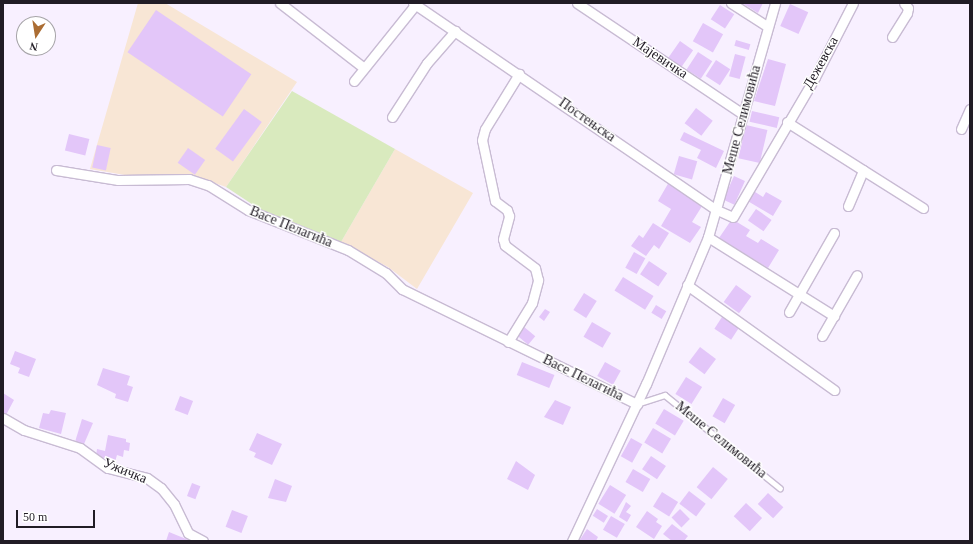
<!DOCTYPE html>
<meta charset="utf-8">
<style>
body{margin:0}
#map{position:relative;width:973px;height:544px;overflow:hidden;background:#f8f0ff;font-family:"Times New Roman",serif}
div>[style]{position:absolute}
[style*='--x']{left:calc(var(--x)*1px);top:calc(var(--y)*1px);width:calc(var(--w)*1px);rotate:calc(var(--a)*1deg)}
.industrial>*{inset:0;background:#f8e6d5}
.green>*{inset:0;background:#d9eabe}
.building>*{inset:0;background:#e3c6f9;transform-origin:0 0}
.roads{filter:drop-shadow(1px 0 #c8bbd3) drop-shadow(-1px 0 #c8bbd3) drop-shadow(0 1px #c8bbd3) drop-shadow(0 -1px #c8bbd3)}
.lane>*{height:4.5px;margin:-2.25px;padding:0 2.25px;transform-origin:2.25px;border-radius:2.25px;background:#fff}
.street>*{height:9px;margin:-4.5px;padding:0 4.5px;transform-origin:4.5px;border-radius:4.5px;background:#fff}
span{translate:-50% -50%;white-space:nowrap;text-align:center;line-height:1.15;-webkit-text-stroke:3px #fff;paint-order:stroke}
.street-label{font-size:14px;color:#211c25}
.frame{position:absolute;inset:0;border:4px solid #211c25;pointer-events:none}
.north{position:absolute;left:16px;top:16px;width:40px;height:40px;box-sizing:border-box;background:#fff;border:1px solid #a6a4a8;border-radius:50%;rotate:192deg;font-size:11px;font-weight:700;line-height:16px;text-align:center;color:#211c25}
.north::after{content:'';display:block;margin:auto;width:14px;height:18px;background:#ab6d33;clip-path:polygon(50% 0,100% 100%,50% 72%,0 100%)}
.scale{position:absolute;left:16px;top:510px;width:79px;height:18px;box-sizing:border-box;border:2px solid #211c25;border-top:0;padding-left:5px;font-size:12px;line-height:14px;white-space:nowrap;color:#211c25;-webkit-text-stroke:3px #fff;paint-order:stroke}
</style>
<div id="map">
<div class="industrial">
<div style="clip-path:polygon(138px 3px,165px 3px,297px 82px,226px 187px,192px 175px,125px 175px,90px 169px)"></div>
<div style="clip-path:polygon(395px 149px,473px 193px,417px 289px,388px 267px,341px 242px)"></div>
</div>
<div class="green">
<div style="clip-path:polygon(292px 91px,395px 149px,341px 242px,267px 214px,226px 187px)"></div>
</div>
<div class="building">
<div style="clip-path:polygon(742px 3px,763px 3px,758px 13px)"></div>
<div style="left:790px;top:4px;width:20px;height:24px;rotate:24deg"></div>
<div style="left:720px;top:5px;width:17px;height:17px;rotate:33deg"></div>
<div style="left:156px;top:10px;width:115px;height:51px;rotate:34deg"></div>
<div style="left:703px;top:23px;width:23px;height:21px;rotate:29deg"></div>
<div style="left:736px;top:40px;width:15px;height:6px;rotate:16deg"></div>
<div style="left:680px;top:41px;width:16px;height:21px;rotate:35deg"></div>
<div style="left:698px;top:52px;width:17px;height:21px;rotate:33deg"></div>
<div style="left:735px;top:54px;width:11px;height:23px;rotate:15deg"></div>
<div style="clip-path:polygon(768px 59px,786px 64px,775px 106px,754px 101px)"></div>
<div style="left:716px;top:60px;width:17px;height:19px;rotate:33deg"></div>
<div style="left:696px;top:108px;width:21px;height:19px;rotate:37deg"></div>
<div style="left:244px;top:109px;width:22px;height:49px;rotate:36deg"></div>
<div style="left:752px;top:111px;width:28px;height:11px;rotate:13deg"></div>
<div style="left:746px;top:125px;width:22px;height:34px;rotate:13deg"></div>
<div style="clip-path:polygon(684px 132px,724px 151px,716px 168px,697px 158px,701px 150px,680px 140px)"></div>
<div style="left:69px;top:134px;width:21px;height:17px;rotate:14deg"></div>
<div style="left:97px;top:145px;width:14px;height:23px;rotate:12deg"></div>
<div style="left:188px;top:148px;width:21px;height:18px;rotate:35deg"></div>
<div style="left:679px;top:156px;width:19px;height:19px;rotate:16deg"></div>
<div style="left:734px;top:176px;width:12px;height:26px;rotate:24deg"></div>
<div style="clip-path:polygon(669px 182px,704px 203px,692px 222px,701px 227px,690px 243px,661px 226px,671px 209px,658px 201px)"></div>
<div style="clip-path:polygon(752px 190px,763px 197px,766px 192px,782px 201px,773px 216px,746px 200px)"></div>
<div style="left:756px;top:209px;width:19px;height:14px;rotate:35deg"></div>
<div style="clip-path:polygon(732px 219px,750px 230px,746px 236px,758px 243px,761px 239px,779px 250px,768px 268px,719px 238px)"></div>
<div style="clip-path:polygon(653px 223px,669px 233px,659px 249px,654px 245px,646px 256px,631px 246px,639px 235px,643px 238px)"></div>
<div style="left:634px;top:252px;width:13px;height:18px;rotate:29deg"></div>
<div style="left:649px;top:261px;width:22px;height:16px;rotate:34deg"></div>
<div style="left:623px;top:277px;width:36px;height:16px;rotate:32deg"></div>
<div style="left:736px;top:285px;width:19px;height:21px;rotate:36deg"></div>
<div style="left:584px;top:293px;width:15px;height:20px;rotate:32deg"></div>
<div style="left:656px;top:305px;width:12px;height:9px;rotate:31deg"></div>
<div style="clip-path:polygon(545px 309px,550px 312px,544px 321px,539px 317px)"></div>
<div style="left:722px;top:317px;width:20px;height:14px;rotate:33deg"></div>
<div style="left:592px;top:322px;width:22px;height:17px;rotate:30deg"></div>
<div style="left:523px;top:326px;width:16px;height:11px;rotate:40deg"></div>
<div style="left:700px;top:347px;width:20px;height:19px;rotate:37deg"></div>
<div style="clip-path:polygon(15px 351px,36px 359px,29px 377px,18px 373px,20px 368px,10px 364px)"></div>
<div style="left:522px;top:362px;width:35px;height:14px;rotate:22deg"></div>
<div style="left:605px;top:362px;width:18px;height:16px;rotate:29deg"></div>
<div style="clip-path:polygon(103px 368px,130px 376px,127px 385px,133px 387px,128px 402px,115px 398px,116px 394px,97px 385px)"></div>
<div style="left:686px;top:377px;width:19px;height:20px;rotate:32deg"></div>
<div style="clip-path:polygon(3px 393px,14px 400px,6px 415px,3px 414px)"></div>
<div style="left:180px;top:396px;width:14px;height:15px;rotate:21deg"></div>
<div style="left:723px;top:398px;width:14px;height:21px;rotate:30deg"></div>
<div style="clip-path:polygon(555px 400px,571px 407px,563px 425px,544px 417px)"></div>
<div style="left:664px;top:409px;width:23px;height:17px;rotate:31deg"></div>
<div style="clip-path:polygon(51px 410px,66px 413px,61px 434px,39px 428px,43px 413px,49px 414px)"></div>
<div style="clip-path:polygon(82px 419px,93px 423px,84px 444px,75px 442px)"></div>
<div style="left:653px;top:428px;width:21px;height:17px;rotate:31deg"></div>
<div style="clip-path:polygon(257px 433px,282px 444px,272px 465px,254px 457px,256px 453px,249px 450px)"></div>
<div style="clip-path:polygon(108px 435px,126px 439px,126px 442px,130px 443px,129px 451px,124px 450px,123px 457px,117px 455px,115px 462px,96px 456px,97px 449px,105px 451px)"></div>
<div style="left:631px;top:438px;width:13px;height:21px;rotate:29deg"></div>
<div style="left:651px;top:456px;width:18px;height:16px;rotate:34deg"></div>
<div style="clip-path:polygon(516px 461px,535px 475px,528px 490px,507px 479px)"></div>
<div style="left:713px;top:467px;width:19px;height:26px;rotate:39deg"></div>
<div style="left:633px;top:469px;width:20px;height:15px;rotate:30deg"></div>
<div style="clip-path:polygon(275px 479px,292px 486px,286px 502px,268px 498px)"></div>
<div style="left:192px;top:483px;width:9px;height:14px;rotate:21deg"></div>
<div style="left:610px;top:485px;width:19px;height:22px;rotate:32deg"></div>
<div style="left:689px;top:491px;width:21px;height:16px;rotate:37deg"></div>
<div style="left:662px;top:492px;width:19px;height:17px;rotate:32deg"></div>
<div style="left:768px;top:493px;width:21px;height:15px;rotate:43deg"></div>
<div style="clip-path:polygon(626px 502px,631px 506px,626px 512px,631px 515px,627px 522px,619px 517px)"></div>
<div style="left:746px;top:503px;width:22px;height:18px;rotate:43deg"></div>
<div style="left:597px;top:509px;width:13px;height:8px;rotate:32deg"></div>
<div style="left:680px;top:509px;width:14px;height:12px;rotate:45deg"></div>
<div style="left:232px;top:510px;width:17px;height:18px;rotate:21deg"></div>
<div style="clip-path:polygon(647px 511px,658px 519px,656px 522px,662px 526px,654px 539px,636px 527px)"></div>
<div style="left:611px;top:516px;width:16px;height:16px;rotate:30deg"></div>
<div style="clip-path:polygon(672px 524px,688px 536px,684px 541px,672px 541px,663px 534px)"></div>
<div style="clip-path:polygon(587px 529px,598px 537px,596px 541px,579px 541px)"></div>
<div style="clip-path:polygon(169px 532px,191px 541px,166px 541px)"></div>
</div>
<div class="roads">
<div class="lane">
<div style="--x:637;--y:404;--w:29;--a:-18"></div>
<div style="--x:665;--y:395;--w:148;--a:39"></div>
</div>
<div class="street">
<div style="--x:280;--y:3;--w:106;--a:37.7"></div>
<div style="--x:413;--y:3;--w:368;--a:34.3"></div>
<div style="--x:717;--y:210;--w:17;--a:24"></div>
<div style="--x:733;--y:217;--w:162;--a:-59.6"></div>
<div style="--x:815;--y:77;--w:83;--a:-62.8"></div>
<div style="--x:577;--y:3;--w:200;--a:33.8"></div>
<div style="--x:731;--y:3;--w:43;--a:32.6"></div>
<div style="--x:892;--y:37;--w:28;--a:-58"></div>
<div style="--x:907;--y:13;--w:5;--a:-79"></div>
<div style="--x:908;--y:8;--w:6;--a:-129"></div>
<div style="--x:354;--y:81;--w:97;--a:-51.2"></div>
<div style="--x:392;--y:117;--w:64;--a:-57.1"></div>
<div style="--x:427;--y:63;--w:43;--a:-48.8"></div>
<div style="--x:787;--y:122;--w:161;--a:32.3"></div>
<div style="--x:961;--y:129;--w:22;--a:-66"></div>
<div style="--x:56;--y:170;--w:63;--a:9.2"></div>
<div style="--x:118;--y:180;--w:71;--a:-0.8"></div>
<div style="--x:189;--y:179;--w:20;--a:18"></div>
<div style="--x:208;--y:185;--w:47;--a:32"></div>
<div style="--x:248;--y:210;--w:108;--a:21.8"></div>
<div style="--x:348;--y:250;--w:44;--a:31.2"></div>
<div style="--x:386;--y:273;--w:23;--a:45"></div>
<div style="--x:402;--y:289;--w:262;--a:26.1"></div>
<div style="--x:848;--y:206;--w:39;--a:-67"></div>
<div style="--x:708;--y:237;--w:149;--a:32.1"></div>
<div style="--x:687;--y:285;--w:181;--a:35.5"></div>
<div style="--x:789;--y:312;--w:91;--a:-60.3"></div>
<div style="--x:822;--y:336;--w:70;--a:-60.2"></div>
<div style="--x:508;--y:342;--w:46;--a:-58.4"></div>
<div style="--x:532;--y:303;--w:24;--a:-75"></div>
<div style="--x:538;--y:280;--w:12;--a:-104"></div>
<div style="--x:535;--y:268;--w:38;--a:-143"></div>
<div style="--x:505;--y:245;--w:6;--a:-108"></div>
<div style="--x:503;--y:239;--w:24;--a:-75"></div>
<div style="--x:509;--y:216;--w:6;--a:-108"></div>
<div style="--x:507;--y:210;--w:15;--a:-143"></div>
<div style="--x:495;--y:201;--w:62;--a:-102"></div>
<div style="--x:482;--y:140;--w:11;--a:-75"></div>
<div style="--x:485;--y:129;--w:65;--a:-58.3"></div>
<div style="--x:3;--y:418;--w:24;--a:30"></div>
<div style="--x:24;--y:430;--w:59;--a:17.8"></div>
<div style="--x:80;--y:448;--w:34;--a:36"></div>
<div style="--x:108;--y:468;--w:40;--a:14.4"></div>
<div style="--x:147;--y:478;--w:17;--a:36"></div>
<div style="--x:161;--y:488;--w:21;--a:51"></div>
<div style="--x:174;--y:504;--w:32;--a:64"></div>
<div style="--x:188;--y:533;--w:17;--a:28"></div>
<div style="--x:572;--y:541;--w:174;--a:-64.8"></div>
<div style="--x:646;--y:384;--w:160;--a:-67.1"></div>
<div style="--x:708;--y:237;--w:243;--a:-74"></div>
</div>
</div>
<div class="street-label">
<span style="left:660px;top:58px;rotate:34deg">Мајевичка</span>
<span style="left:821px;top:63px;rotate:-61deg">Дежевска</span>
<span style="left:587px;top:120px;rotate:35deg">Постењска</span>
<span style="left:742px;top:120px;rotate:-75deg">Меше Селимовића</span>
<span style="left:291px;top:227px;rotate:22deg">Васе Пелагића</span>
<span style="left:583px;top:378px;rotate:26deg">Васе Пелагића</span>
<span style="left:721px;top:440px;rotate:39deg">Меше Селимовића</span>
<span style="left:125px;top:471px;rotate:22deg">Ужичка</span>
</div>
<div class="frame"></div>
<div class="north">N</div>
<div class="scale">50 m</div>
</div>
